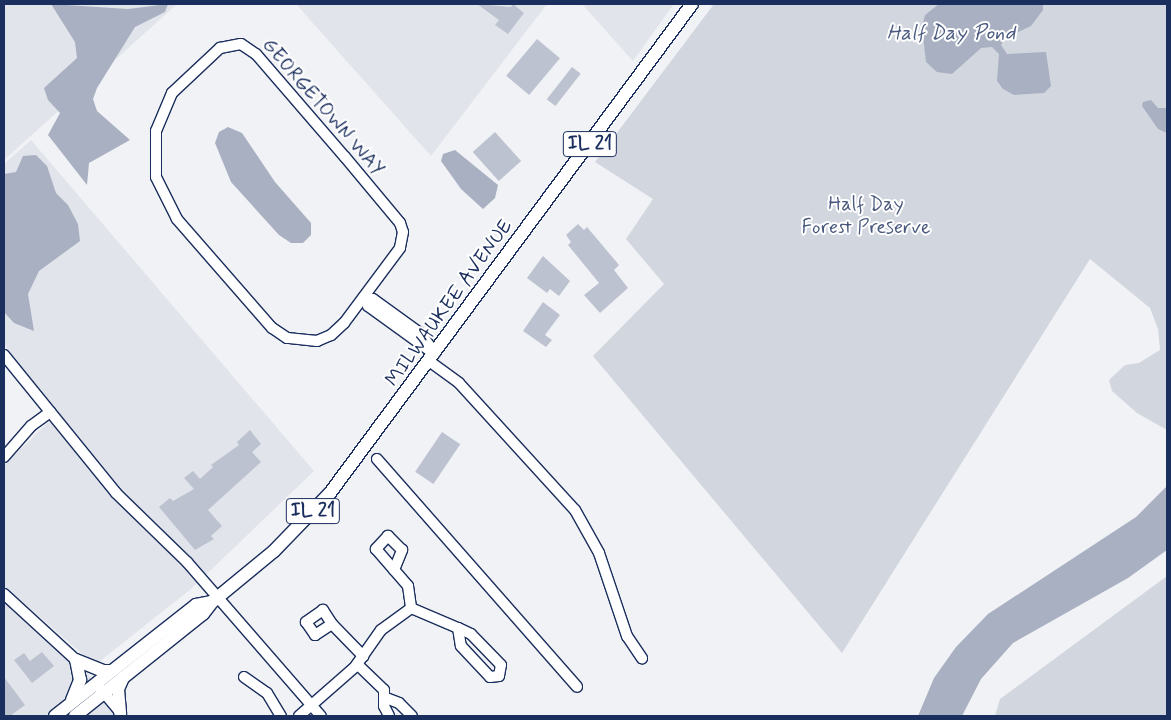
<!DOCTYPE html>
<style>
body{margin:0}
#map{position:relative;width:1171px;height:720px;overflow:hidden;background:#f1f2f5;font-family:Mynerve,sans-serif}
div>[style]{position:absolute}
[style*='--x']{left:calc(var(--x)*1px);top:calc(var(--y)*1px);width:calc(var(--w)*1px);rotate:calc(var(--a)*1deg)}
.built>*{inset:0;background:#e1e4ea}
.green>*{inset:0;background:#d2d6df}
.water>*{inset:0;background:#a8b0c2}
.building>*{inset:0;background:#bcc2d0;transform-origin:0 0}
.roads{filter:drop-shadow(1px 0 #1b2f5e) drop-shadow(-1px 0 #1b2f5e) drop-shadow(0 1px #1b2f5e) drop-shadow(0 -1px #1b2f5e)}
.minor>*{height:10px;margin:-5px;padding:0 5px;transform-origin:5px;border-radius:5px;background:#fff}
.major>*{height:12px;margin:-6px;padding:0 6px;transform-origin:6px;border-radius:6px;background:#fff}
span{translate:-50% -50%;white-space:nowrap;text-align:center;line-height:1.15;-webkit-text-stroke:4px #fff;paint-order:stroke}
.shield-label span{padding:1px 4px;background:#fff;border:1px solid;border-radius:4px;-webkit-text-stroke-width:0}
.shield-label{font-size:19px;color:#1b2f5e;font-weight:700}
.street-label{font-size:20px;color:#1b2f5e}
.park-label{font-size:20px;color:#49597e}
.water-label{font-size:21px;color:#4c5c81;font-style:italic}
.frame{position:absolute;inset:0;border:5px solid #1b2f5e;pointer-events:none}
</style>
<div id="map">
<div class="built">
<div style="clip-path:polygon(4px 4px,177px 4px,4px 160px)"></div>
<div style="clip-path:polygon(296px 4px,547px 4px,431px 156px)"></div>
<div style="clip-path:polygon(582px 4px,674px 4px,633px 61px)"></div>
<div style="clip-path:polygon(31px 140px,314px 471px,191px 589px,95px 665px,4px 586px,4px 465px,58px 413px,39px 394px,4px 344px,4px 164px)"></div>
<div style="clip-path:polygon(4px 594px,61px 643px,124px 716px,70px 716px,93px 697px,68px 716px,4px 716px)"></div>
</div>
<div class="green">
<div style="clip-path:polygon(714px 4px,1167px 4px,1167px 430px,1137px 413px,1112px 391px,1109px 380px,1125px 365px,1139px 363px,1160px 350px,1158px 329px,1150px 308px,1090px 259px,842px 653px,593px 356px,664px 284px,626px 239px,653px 199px,595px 162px)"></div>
<div style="clip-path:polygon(1167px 576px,1167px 716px,995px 716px,1000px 699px)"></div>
</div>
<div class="water">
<div style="clip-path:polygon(51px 4px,128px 9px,168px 4px,165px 12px,135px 27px,97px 88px,93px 99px,97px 111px,130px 140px,89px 163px,87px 185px,48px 135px,60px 113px,48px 100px,44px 88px,77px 58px,75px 42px)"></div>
<div style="clip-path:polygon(939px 4px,1043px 4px,1043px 10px,1031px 26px,1005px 38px,1001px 45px,1007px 54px,1046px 52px,1051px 86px,1044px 93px,1014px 95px,1003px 89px,997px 81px,999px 54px,992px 47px,981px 48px,952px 74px,937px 72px,926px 62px,922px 27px,925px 15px)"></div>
<div style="clip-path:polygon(1151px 100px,1158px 108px,1167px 108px,1167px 133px,1158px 129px,1142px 106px,1143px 102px)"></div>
<div style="clip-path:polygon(228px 127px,242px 133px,275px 182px,311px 223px,311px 235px,303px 243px,291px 243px,279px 235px,231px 182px,215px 143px,219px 132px)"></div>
<div style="clip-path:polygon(455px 150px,498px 185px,495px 198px,483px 209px,461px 189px,441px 161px,443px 154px)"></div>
<div style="clip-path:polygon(36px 155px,47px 166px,56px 193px,68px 205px,78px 224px,80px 241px,39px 271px,28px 294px,34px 331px,14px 323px,4px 312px,4px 174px,16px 172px,23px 156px)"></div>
<div style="clip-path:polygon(1167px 486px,1167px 550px,1128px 578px,1013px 643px,981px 679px,962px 716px,918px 716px,934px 678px,956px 647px,988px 614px,1136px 517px)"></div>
</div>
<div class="building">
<div style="clip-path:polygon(477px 4px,511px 7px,513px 4px,524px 13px,508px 34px,495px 25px,499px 20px)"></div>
<div style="left:537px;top:39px;width:30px;height:48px;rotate:40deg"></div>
<div style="left:572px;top:67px;width:11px;height:41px;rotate:38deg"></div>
<div style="left:495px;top:132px;width:39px;height:30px;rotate:48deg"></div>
<div style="clip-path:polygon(578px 224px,584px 230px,587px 227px,619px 265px,614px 270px,628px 288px,600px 313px,584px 295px,599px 283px,568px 245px,571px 242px,566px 235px)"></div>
<div style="clip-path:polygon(543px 256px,570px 281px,559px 296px,550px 289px,547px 293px,527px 278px)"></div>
<div style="clip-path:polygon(543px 302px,560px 315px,545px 335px,552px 340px,546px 347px,523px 331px)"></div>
<div style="clip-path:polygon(250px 430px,261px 444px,252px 452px,261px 462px,208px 510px,222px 526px,211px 536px,214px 539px,195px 550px,159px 507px,170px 498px,173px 501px,194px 489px,184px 478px,193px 471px,200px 479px,213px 467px,211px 465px,239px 445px,237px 442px)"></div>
<div style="left:442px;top:432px;width:22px;height:48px;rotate:34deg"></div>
<div style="clip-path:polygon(42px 652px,54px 666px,32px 683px,14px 660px,24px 653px,30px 661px)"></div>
<div style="clip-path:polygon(4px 677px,25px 705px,10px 716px,4px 716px)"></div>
</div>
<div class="roads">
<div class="minor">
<div style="--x:241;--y:44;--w:18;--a:34"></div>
<div style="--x:256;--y:54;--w:136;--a:49.2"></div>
<div style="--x:345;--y:157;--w:86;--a:50.2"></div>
<div style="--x:400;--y:223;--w:9;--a:72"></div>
<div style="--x:403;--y:232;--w:16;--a:101"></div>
<div style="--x:400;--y:248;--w:94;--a:126.7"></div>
<div style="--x:344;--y:323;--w:18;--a:137"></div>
<div style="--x:331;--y:335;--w:15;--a:157"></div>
<div style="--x:317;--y:341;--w:30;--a:-174"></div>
<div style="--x:287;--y:338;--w:18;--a:-146"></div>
<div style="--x:272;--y:328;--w:145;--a:-131.1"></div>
<div style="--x:177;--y:219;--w:47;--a:-116.6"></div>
<div style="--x:156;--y:177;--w:46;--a:-90"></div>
<div style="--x:156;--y:131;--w:41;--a:-67.2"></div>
<div style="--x:172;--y:93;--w:66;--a:-43.2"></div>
<div style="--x:220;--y:48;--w:21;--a:-11"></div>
<div style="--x:364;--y:297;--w:9;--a:13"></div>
<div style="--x:373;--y:299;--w:58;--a:35.9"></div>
<div style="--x:420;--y:333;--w:25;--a:53"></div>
<div style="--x:364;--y:297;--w:10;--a:66"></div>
<div style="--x:368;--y:306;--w:75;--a:35.8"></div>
<div style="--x:4;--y:355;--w:178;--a:50.9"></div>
<div style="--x:116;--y:493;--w:99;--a:44.2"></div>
<div style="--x:187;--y:562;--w:204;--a:49"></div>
<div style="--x:429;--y:361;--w:37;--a:36"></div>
<div style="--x:459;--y:383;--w:172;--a:47.6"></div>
<div style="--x:575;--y:510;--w:49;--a:60.8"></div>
<div style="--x:599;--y:553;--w:88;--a:71.4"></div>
<div style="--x:627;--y:636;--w:27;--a:56"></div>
<div style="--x:4;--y:457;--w:41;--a:-48.9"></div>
<div style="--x:31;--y:426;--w:24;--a:-36"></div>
<div style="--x:377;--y:459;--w:303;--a:48.7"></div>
<div style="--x:394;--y:570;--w:22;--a:-68"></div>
<div style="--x:402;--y:550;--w:20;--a:-135"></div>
<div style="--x:388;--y:536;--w:18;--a:133"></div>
<div style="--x:376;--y:549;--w:49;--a:49.1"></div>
<div style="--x:408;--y:586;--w:22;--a:82"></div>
<div style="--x:4;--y:594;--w:98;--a:42.5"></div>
<div style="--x:411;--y:608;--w:51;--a:23.1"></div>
<div style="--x:458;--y:628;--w:18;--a:81"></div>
<div style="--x:461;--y:646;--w:42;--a:46.9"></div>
<div style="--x:490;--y:677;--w:9;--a:-6"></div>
<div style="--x:499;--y:676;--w:11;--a:-80"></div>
<div style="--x:501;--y:665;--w:43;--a:-134.1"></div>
<div style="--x:471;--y:634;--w:14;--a:-155"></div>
<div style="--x:332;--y:624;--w:17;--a:-123"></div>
<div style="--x:323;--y:610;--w:21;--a:145"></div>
<div style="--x:306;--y:622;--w:16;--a:55"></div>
<div style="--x:315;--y:635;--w:20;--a:-33"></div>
<div style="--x:332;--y:624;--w:45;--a:45.9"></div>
<div style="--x:357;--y:664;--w:37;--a:44"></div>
<div style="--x:384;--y:690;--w:16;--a:90"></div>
<div style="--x:384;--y:706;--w:11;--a:63"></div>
<div style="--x:244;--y:677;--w:28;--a:35"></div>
<div style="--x:267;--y:693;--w:27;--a:59"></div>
<div style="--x:100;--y:688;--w:33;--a:50"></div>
<div style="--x:386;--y:698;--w:14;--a:21"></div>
<div style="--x:399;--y:703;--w:18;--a:45"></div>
<div style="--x:299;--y:716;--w:74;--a:-41.2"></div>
<div style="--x:355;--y:667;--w:45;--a:-54.9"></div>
<div style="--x:381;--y:630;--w:37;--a:-36"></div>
</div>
<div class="major">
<div style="--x:76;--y:660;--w:29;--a:22"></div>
<div style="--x:103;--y:671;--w:8;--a:0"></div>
<div style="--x:72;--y:700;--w:22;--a:-68"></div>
<div style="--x:80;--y:680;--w:20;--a:-101"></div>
<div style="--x:120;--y:712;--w:23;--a:-95"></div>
<div style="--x:118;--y:689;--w:12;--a:-66"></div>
<div style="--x:55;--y:716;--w:179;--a:-38.2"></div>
<div style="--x:196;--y:605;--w:16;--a:-11"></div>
<div style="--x:75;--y:716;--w:164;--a:-38.6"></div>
<div style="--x:203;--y:614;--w:15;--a:-53"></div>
<div style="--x:212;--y:602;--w:80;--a:-39.4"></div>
<div style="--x:274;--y:551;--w:81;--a:-46"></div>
<div style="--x:330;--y:493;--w:608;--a:-53.49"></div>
</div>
</div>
<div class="shield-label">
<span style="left:590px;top:144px">IL 21</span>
<span style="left:313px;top:511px">IL 21</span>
</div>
<div class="street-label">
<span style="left:323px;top:107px;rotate:49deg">GEORGETOWN WAY</span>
<span style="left:449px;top:303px;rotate:-54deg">MILWAUKEE AVENUE</span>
</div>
<div class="park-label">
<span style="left:866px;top:216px">Half Day<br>Forest Preserve</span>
</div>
<div class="water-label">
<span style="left:951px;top:33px">Half Day Pond</span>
</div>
<div class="frame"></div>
</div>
